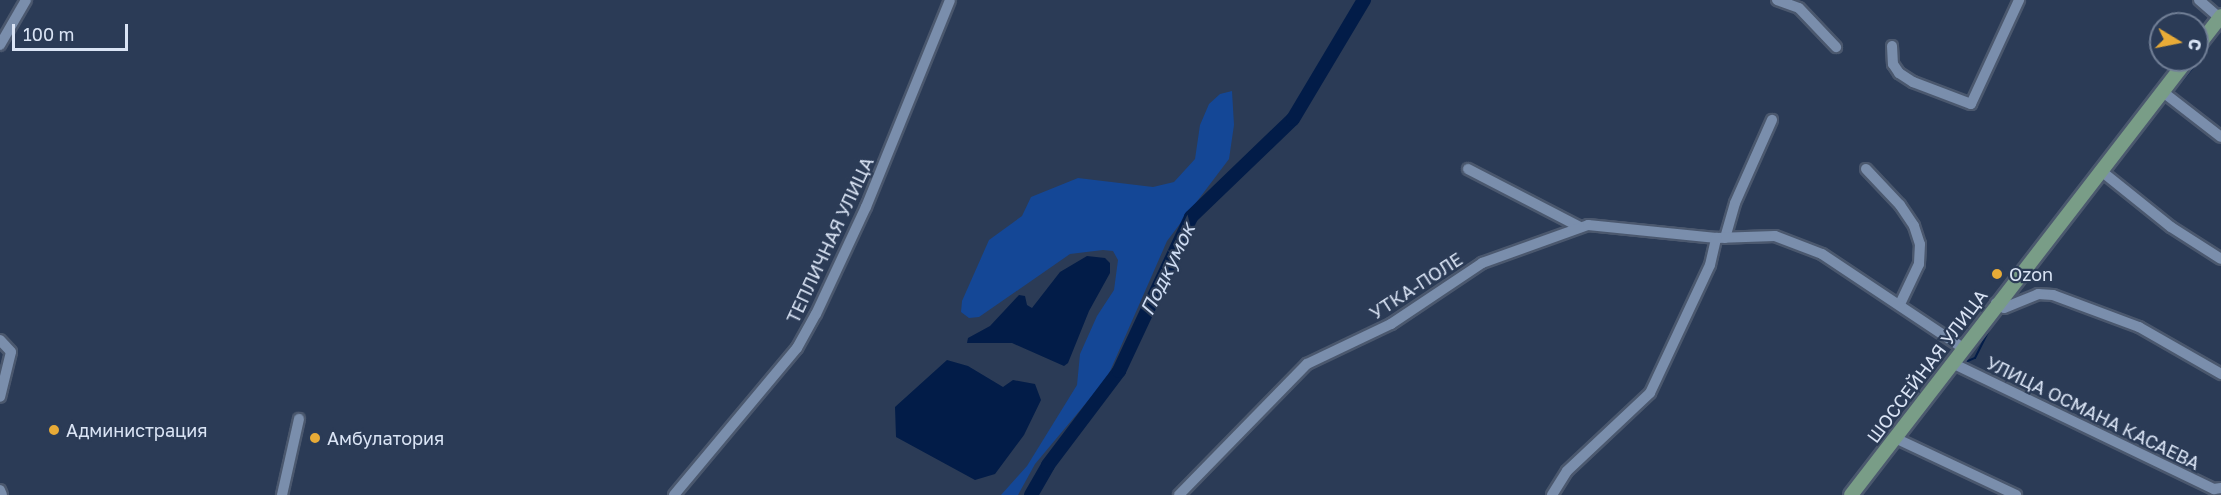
<!DOCTYPE html>
<meta charset="utf-8">
<style>
body{margin:0}
#map{position:relative;width:2221px;height:495px;overflow:hidden;background:#2b3b56;font-family:"Golos Text",sans-serif}
div>[style]{position:absolute}
[style*='--x']{left:calc(var(--x)*1px);top:calc(var(--y)*1px);width:calc(var(--w)*1px);rotate:calc(var(--a)*1deg)}
.green>*{inset:0;background:#144796}
.water>*{inset:0;background:#021c48}
.stream>*{height:2px;margin:-1px;padding:0 1px;transform-origin:1px;border-radius:1px;background:#021c48}
.river>*{height:14px;margin:-7px;padding:0 7px;transform-origin:7px;border-radius:7px;background:#021c48}
.roads{filter:drop-shadow(2px 0 #4b586e) drop-shadow(-2px 0 #4b586e) drop-shadow(0 2px #4b586e) drop-shadow(0 -2px #4b586e)}
.minor>*{height:10px;margin:-5px;padding:0 5px;transform-origin:5px;border-radius:5px;background:#7a8eac}
.major>*{height:14px;margin:-7px;padding:0 7px;transform-origin:7px;border-radius:7px;background:#799d87}
.dots>*{width:16px;height:16px;translate:-50% -50%;box-sizing:border-box;border:3px solid #2b3b56;border-radius:50%}
span{translate:-50% -50%;white-space:nowrap;text-align:center;line-height:1.15;-webkit-text-stroke:4.5px #2b3b56;paint-order:stroke}
.street-label{font-size:18px;color:#dae4f5}
.poi-label{font-size:18px;color:#dae4f5}
.left{translate:0 -50%;text-align:left}
.water-label{font-size:20px;color:#cedcf3;font-style:italic}
.north{position:absolute;left:2149px;top:12px;width:60px;height:60px;box-sizing:border-box;background:#2b3b56;border:2px solid #717f96;border-radius:50%;rotate:100deg;font-size:16px;font-weight:700;line-height:24px;text-align:center;color:#dae4f5}
.north::after{content:'';display:block;margin:auto;width:21px;height:27px;background:#e8ab37;clip-path:polygon(50% 0,100% 100%,50% 72%,0 100%)}
.scale{position:absolute;left:12px;top:24px;width:116px;height:27px;box-sizing:border-box;border:3px solid #dae4f5;border-top:0;padding-left:8px;font-size:18px;line-height:21px;white-space:nowrap;color:#dae4f5;-webkit-text-stroke:4px #2b3b56;paint-order:stroke}
</style>
<div id="map">
<div class="green">
<div style="clip-path:polygon(1232px 91px,1234px 125px,1229px 159px,1167px 241px,1107px 378px,1035px 464px,1018px 495px,1001px 495px,1027px 466px,1077px 385px,1080px 354px,1097px 316px,1114px 290px,1118px 260px,1113px 251px,1103px 250px,1070px 254px,979px 317px,969px 318px,961px 312px,962px 301px,989px 240px,1022px 216px,1031px 197px,1078px 178px,1153px 187px,1174px 182px,1195px 159px,1200px 125px,1209px 104px,1220px 94px)"></div>
</div>
<div class="water">
<div style="clip-path:polygon(1087px 256px,1105px 258px,1110px 263px,1110px 273px,1089px 311px,1068px 363px,1064px 366px,1012px 343px,967px 343px,968px 338px,990px 326px,1019px 295px,1025px 296px,1027px 305px,1032px 308px,1060px 272px)"></div>
<div style="clip-path:polygon(947px 360px,968px 366px,1003px 387px,1013px 380px,1035px 384px,1041px 400px,1024px 435px,995px 474px,975px 480px,896px 437px,895px 407px)"></div>
</div>
<div class="stream">
<div style="--x:2171;--y:94;--w:45;--a:-50.4"></div>
<div style="--x:2153;--y:117;--w:18;--a:-52"></div>
<div style="--x:2111;--y:171;--w:39;--a:-52"></div>
<div style="--x:2044;--y:256;--w:95;--a:-51.4"></div>
<div style="--x:1963;--y:363;--w:13;--a:-23"></div>
<div style="--x:1975;--y:358;--w:40;--a:-63.4"></div>
<div style="--x:1907;--y:435;--w:81;--a:-52"></div>
</div>
<div class="river">
<div style="--x:1031;--y:495;--w:34;--a:-60"></div>
<div style="--x:1048;--y:465;--w:118;--a:-52.9"></div>
<div style="--x:1119;--y:371;--w:170;--a:-64.9"></div>
<div style="--x:1191;--y:217;--w:141;--a:-43.9"></div>
<div style="--x:1293;--y:119;--w:139;--a:-59.2"></div>
</div>
<div class="roads">
<div class="minor">
<div style="--x:1777;--y:0;--w:23;--a:20"></div>
<div style="--x:1799;--y:8;--w:54;--a:46.5"></div>
<div style="--x:2199;--y:0;--w:29;--a:41"></div>
<div style="--x:0;--y:45;--w:52;--a:-60"></div>
<div style="--x:1892;--y:46;--w:18;--a:87"></div>
<div style="--x:1893;--y:64;--w:11;--a:56"></div>
<div style="--x:1899;--y:73;--w:17;--a:33"></div>
<div style="--x:1913;--y:82;--w:62;--a:20.8"></div>
<div style="--x:1971;--y:104;--w:115;--a:-65.2"></div>
<div style="--x:2163;--y:92;--w:73;--a:37.8"></div>
<div style="--x:1468;--y:169;--w:126;--a:27.4"></div>
<div style="--x:1866;--y:169;--w:50;--a:46.6"></div>
<div style="--x:1900;--y:205;--w:25;--a:56"></div>
<div style="--x:1914;--y:226;--w:19;--a:72"></div>
<div style="--x:1920;--y:244;--w:20;--a:93"></div>
<div style="--x:1919;--y:264;--w:44;--a:115.4"></div>
<div style="--x:2100;--y:170;--w:91;--a:38.8"></div>
<div style="--x:2171;--y:227;--w:59;--a:32.6"></div>
<div style="--x:1725;--y:238;--w:36;--a:-74"></div>
<div style="--x:1735;--y:203;--w:91;--a:-66"></div>
<div style="--x:1996;--y:303;--w:9;--a:32"></div>
<div style="--x:2004;--y:308;--w:37;--a:-22"></div>
<div style="--x:2038;--y:294;--w:15;--a:4"></div>
<div style="--x:2053;--y:295;--w:92;--a:20.4"></div>
<div style="--x:2139;--y:327;--w:95;--a:29.8"></div>
<div style="--x:0;--y:340;--w:16;--a:47"></div>
<div style="--x:11;--y:352;--w:46;--a:103.7"></div>
<div style="--x:1952;--y:363;--w:291;--a:25.7"></div>
<div style="--x:2214;--y:489;--w:7;--a:-8"></div>
<div style="--x:1895;--y:438;--w:134;--a:25.2"></div>
<div style="--x:0;--y:490;--w:5;--a:68"></div>
<div style="--x:282;--y:495;--w:78;--a:-77.4"></div>
<div style="--x:674;--y:495;--w:192;--a:-50.1"></div>
<div style="--x:797;--y:348;--w:39;--a:-61"></div>
<div style="--x:816;--y:314;--w:118;--a:-65"></div>
<div style="--x:866;--y:207;--w:223;--a:-67.9"></div>
<div style="--x:1179;--y:495;--w:183;--a:-45.7"></div>
<div style="--x:1307;--y:364;--w:93;--a:-25.5"></div>
<div style="--x:1391;--y:324;--w:110;--a:-33.8"></div>
<div style="--x:1482;--y:263;--w:113;--a:-19.7"></div>
<div style="--x:1588;--y:225;--w:129;--a:5.8"></div>
<div style="--x:1716;--y:238;--w:59;--a:-1.9"></div>
<div style="--x:1775;--y:236;--w:50;--a:21"></div>
<div style="--x:1822;--y:254;--w:169;--a:33.7"></div>
<div style="--x:1552;--y:495;--w:28;--a:-58"></div>
<div style="--x:1567;--y:471;--w:114;--a:-43.2"></div>
<div style="--x:1650;--y:393;--w:141;--a:-64.9"></div>
<div style="--x:1710;--y:265;--w:28;--a:-77"></div>
</div>
<div class="major">
<div style="--x:2197;--y:47;--w:39;--a:-52"></div>
<div style="--x:1851;--y:495;--w:550;--a:-52.32"></div>
</div>
</div>
<div class="dots">
<div style="left:1997px;top:274px;background:#e8ab37"></div>
<div style="left:54px;top:430px;background:#e8ab37"></div>
<div style="left:315px;top:438px;background:#e8ab37"></div>
</div>
<div class="street-label">
<span style="left:830px;top:240px;rotate:-65deg">ТЕПЛИЧНАЯ УЛИЦА</span>
<span style="left:1416px;top:286px;rotate:-33deg">УТКА-ПОЛЕ</span>
<span style="left:1927px;top:366px;rotate:-53deg">ШОССЕЙНАЯ УЛИЦА</span>
<span style="left:2093px;top:413px;rotate:26deg">УЛИЦА ОСМАНА КАСАЕВА</span>
</div>
<div class="poi-label">
<span class="left" style="left:2009px;top:274px">Ozon</span>
<span class="left" style="left:66px;top:430px">Администрация</span>
<span class="left" style="left:327px;top:438px">Амбулатория</span>
</div>
<div class="water-label">
<span style="left:1167px;top:269px;rotate:-64deg">Подкумок</span>
</div>
<div class="north">С</div>
<div class="scale">100 m</div>
</div>
